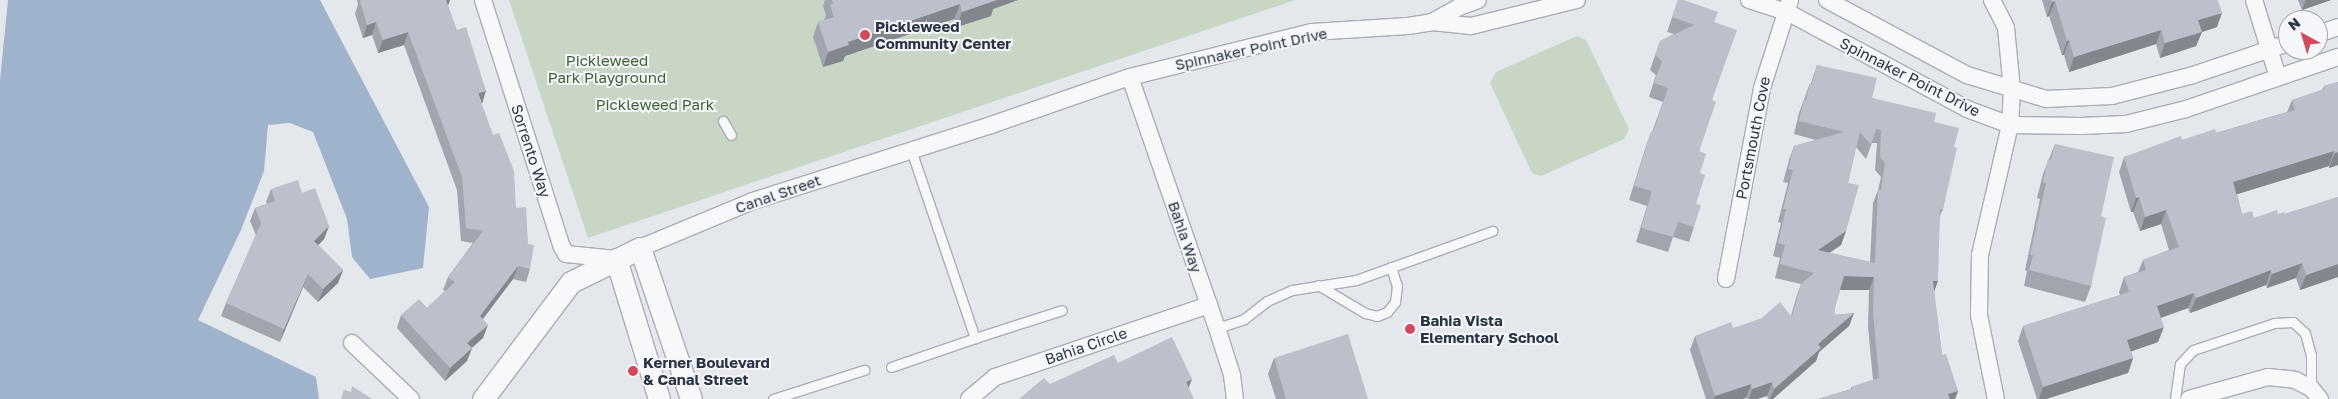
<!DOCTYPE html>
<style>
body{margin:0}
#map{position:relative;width:2338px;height:399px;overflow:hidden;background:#e4e7ec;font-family:"Golos Text",sans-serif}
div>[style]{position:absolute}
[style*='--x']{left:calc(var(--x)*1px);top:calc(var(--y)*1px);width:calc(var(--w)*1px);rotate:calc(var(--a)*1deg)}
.green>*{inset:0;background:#c9d6c5}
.water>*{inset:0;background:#9fb4cc}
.roads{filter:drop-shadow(1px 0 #a9aeb7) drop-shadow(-1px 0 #a9aeb7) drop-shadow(0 1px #a9aeb7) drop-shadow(0 -1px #a9aeb7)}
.service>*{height:9px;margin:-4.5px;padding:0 4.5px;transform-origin:4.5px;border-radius:4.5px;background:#f7f8fa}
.minor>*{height:16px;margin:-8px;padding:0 8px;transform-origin:8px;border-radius:8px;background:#f7f8fa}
.tertiary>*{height:21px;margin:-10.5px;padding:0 10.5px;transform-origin:10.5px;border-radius:10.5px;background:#f7f8fa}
.wall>*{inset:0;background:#a1a5ae}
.shaded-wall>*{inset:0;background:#83868d}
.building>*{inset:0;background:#bbc0ca}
.dots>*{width:14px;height:14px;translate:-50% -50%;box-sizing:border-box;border:2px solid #f4f6f9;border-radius:50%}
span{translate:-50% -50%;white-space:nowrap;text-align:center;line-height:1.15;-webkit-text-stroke:4px #f4f6f9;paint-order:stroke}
.poi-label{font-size:15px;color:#2b3445;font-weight:700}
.left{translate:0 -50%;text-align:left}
.street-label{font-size:15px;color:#2b3445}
.park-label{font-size:15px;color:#3f6138}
.north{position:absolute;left:2278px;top:10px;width:50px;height:50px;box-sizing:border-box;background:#f4f6f9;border:1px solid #a4a8b1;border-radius:50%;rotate:321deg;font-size:14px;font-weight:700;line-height:20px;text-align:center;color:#2b3445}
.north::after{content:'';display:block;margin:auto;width:18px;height:22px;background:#d1495b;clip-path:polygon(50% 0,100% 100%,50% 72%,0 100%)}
</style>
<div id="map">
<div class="green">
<div style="clip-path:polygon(509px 0,1295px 0,588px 238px)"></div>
<div style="clip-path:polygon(1577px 36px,1586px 40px,1629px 129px,1624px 139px,1541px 176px,1532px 173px,1490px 83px,1496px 72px)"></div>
</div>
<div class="water">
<div style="clip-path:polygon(8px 0,320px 0,429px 207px,423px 268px,370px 279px,352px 257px,347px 219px,313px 132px,290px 123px,268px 125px,264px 171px,241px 230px,198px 320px,316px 377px,319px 399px,0 399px,0 80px)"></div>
</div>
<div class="roads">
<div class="service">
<div style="--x:723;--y:121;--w:16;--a:60"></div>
<div style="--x:911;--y:150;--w:199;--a:71.2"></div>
<div style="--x:975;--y:338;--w:91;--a:-17.8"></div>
<div style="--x:1318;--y:285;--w:55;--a:30.8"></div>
<div style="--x:1365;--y:313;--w:12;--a:14"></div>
<div style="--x:1377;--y:316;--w:11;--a:-22"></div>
<div style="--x:1387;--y:312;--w:13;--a:-51"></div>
<div style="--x:1395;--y:302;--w:16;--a:-83"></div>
<div style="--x:1397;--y:286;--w:20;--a:-108"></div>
<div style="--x:1217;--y:328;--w:28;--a:-18"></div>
<div style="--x:1244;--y:319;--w:29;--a:-38"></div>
<div style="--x:1267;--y:301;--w:27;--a:-24"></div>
<div style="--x:1292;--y:290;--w:65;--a:-8.9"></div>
<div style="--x:1356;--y:280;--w:145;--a:-19.8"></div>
<div style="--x:891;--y:367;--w:89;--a:-19"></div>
<div style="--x:773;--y:399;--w:96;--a:-17.7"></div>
<div style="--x:2175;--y:399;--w:35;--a:-82"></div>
<div style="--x:2180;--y:364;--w:19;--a:-47"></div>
<div style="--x:2193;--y:350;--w:85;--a:-18.4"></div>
<div style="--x:2274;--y:323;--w:19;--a:-3"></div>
<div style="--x:2293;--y:322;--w:16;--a:43"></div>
<div style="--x:2305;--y:333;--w:23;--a:75"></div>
<div style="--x:2311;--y:355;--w:33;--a:90"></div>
</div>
<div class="minor">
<div style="--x:483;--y:0;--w:259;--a:72.3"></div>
<div style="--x:562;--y:247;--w:8;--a:60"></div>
<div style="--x:566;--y:254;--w:50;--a:5.7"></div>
<div style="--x:1749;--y:0;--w:42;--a:18"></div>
<div style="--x:1789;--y:13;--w:202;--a:28.3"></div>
<div style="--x:1967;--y:109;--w:46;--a:20.4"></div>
<div style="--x:2010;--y:125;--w:71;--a:0.8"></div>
<div style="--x:2081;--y:126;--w:45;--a:-2.5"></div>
<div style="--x:2126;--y:124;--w:62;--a:-14"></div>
<div style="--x:2186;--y:109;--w:161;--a:-18.9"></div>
<div style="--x:1827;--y:0;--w:159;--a:28.2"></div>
<div style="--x:1967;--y:75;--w:83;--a:16.9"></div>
<div style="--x:2046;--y:99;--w:66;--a:-2.6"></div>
<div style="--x:2112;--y:96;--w:84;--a:-14.5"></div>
<div style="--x:2193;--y:75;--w:100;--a:-18.6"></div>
<div style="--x:1992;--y:0;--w:31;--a:63"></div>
<div style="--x:2006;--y:28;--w:61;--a:84.4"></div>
<div style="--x:2012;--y:89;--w:36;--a:93"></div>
<div style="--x:2010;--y:125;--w:133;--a:103"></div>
<div style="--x:1980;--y:255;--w:60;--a:91"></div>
<div style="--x:1979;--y:315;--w:86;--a:78.6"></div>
<div style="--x:2254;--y:0;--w:81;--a:72.7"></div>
<div style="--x:1432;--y:22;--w:31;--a:-29"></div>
<div style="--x:1459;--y:7;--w:20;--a:-20"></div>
<div style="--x:2318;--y:34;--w:21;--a:-19"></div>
<div style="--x:1130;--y:77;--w:266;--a:70.9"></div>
<div style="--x:1217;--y:328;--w:49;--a:72.3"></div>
<div style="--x:1232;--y:375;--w:24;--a:83"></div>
<div style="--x:640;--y:248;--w:122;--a:-22.6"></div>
<div style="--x:753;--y:201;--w:250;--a:-17.7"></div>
<div style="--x:991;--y:125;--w:147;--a:-19.1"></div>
<div style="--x:1130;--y:77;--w:187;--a:-13.9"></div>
<div style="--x:1312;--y:32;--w:96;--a:-3.6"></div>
<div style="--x:1408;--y:26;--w:24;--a:-9"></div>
<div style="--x:1432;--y:22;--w:39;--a:6"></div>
<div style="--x:1471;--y:26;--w:109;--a:-13.8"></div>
<div style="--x:1726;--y:279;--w:194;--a:-79.3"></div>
<div style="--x:1762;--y:88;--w:92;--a:-72.3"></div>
<div style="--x:352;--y:343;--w:81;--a:43.5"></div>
<div style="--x:969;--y:399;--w:34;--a:-40"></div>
<div style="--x:995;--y:377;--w:226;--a:-18.6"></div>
<div style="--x:2189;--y:399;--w:82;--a:-15.6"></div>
<div style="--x:2268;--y:377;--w:27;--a:6"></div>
<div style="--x:2295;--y:380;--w:18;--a:27"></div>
<div style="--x:2311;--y:388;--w:14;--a:51"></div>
</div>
<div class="tertiary">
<div style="--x:616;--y:259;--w:146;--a:72.9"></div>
<div style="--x:483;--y:399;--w:146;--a:-53.1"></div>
<div style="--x:571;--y:282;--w:77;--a:-26.2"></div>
<div style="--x:640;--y:248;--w:159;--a:71.3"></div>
</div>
</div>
<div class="wall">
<div style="clip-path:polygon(357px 0,450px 0,448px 6px,516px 208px,530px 269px,526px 282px,513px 279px,483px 319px,483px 338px,472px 348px,467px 361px,445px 381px,397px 328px,401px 315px,427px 308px,445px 291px,443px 290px,448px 277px,473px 243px,461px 241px,457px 190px,404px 45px,378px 53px,372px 35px,363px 38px,355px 14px,358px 4px)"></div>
<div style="clip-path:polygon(825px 0,1018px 0,993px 9px,991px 16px,957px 27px,954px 19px,845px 56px,843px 61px,823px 67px,813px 37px,818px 22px,824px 20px,826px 15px,823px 6px)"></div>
<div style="clip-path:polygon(1678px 0,1714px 22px,1712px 100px,1699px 151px,1700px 173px,1696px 204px,1694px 227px,1689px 242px,1673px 237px,1668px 252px,1636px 242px,1647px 206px,1629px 200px,1646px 146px,1651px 132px,1652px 132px,1663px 102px,1649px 97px,1656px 75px,1650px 70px,1660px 41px,1674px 34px,1667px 32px)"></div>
<div style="clip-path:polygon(2042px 0,2218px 0,2217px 27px,2202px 32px,2196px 46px,2160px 58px,2156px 44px,2069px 72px,2064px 55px,2062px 55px,2049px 16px,2047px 17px)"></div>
<div style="clip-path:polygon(2298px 0,2331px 0,2302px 10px)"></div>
<div style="clip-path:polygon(evenodd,1817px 65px,1872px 98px,1934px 122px,1954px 147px,1943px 209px,1940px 216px,1934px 293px,1942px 355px,1958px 391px,1955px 399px,1818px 399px,1851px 389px,1851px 387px,1873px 380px,1868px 327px,1869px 290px,1840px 290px,1835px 307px,1835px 315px,1854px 313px,1849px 326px,1819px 352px,1816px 361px,1773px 399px,1768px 399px,1767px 396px,1757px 399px,1747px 399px,1746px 398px,1742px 399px,1706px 399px,1690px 350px,1695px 336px,1791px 316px,1796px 298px,1801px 284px,1775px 278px,1780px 258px,1773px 256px,1781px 223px,1778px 222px,1788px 183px,1783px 182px,1789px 160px,1794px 146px,1816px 140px,1794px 134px,1799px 113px,1810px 83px,1811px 83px,1817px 65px,1872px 143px,1877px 143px,1875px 170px,1881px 177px,1878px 190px,1873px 203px,1870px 262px,1829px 253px,1841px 245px,1846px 231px,1848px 183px,1856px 147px,1866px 159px,1872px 143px)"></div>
<div style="clip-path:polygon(2338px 82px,2338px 165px,2329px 168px,2329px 166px,2237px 194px,2242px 214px,2254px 218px,2285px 214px,2338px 197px,2338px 277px,2300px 290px,2296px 278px,2267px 288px,2266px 285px,2190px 313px,2188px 308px,2161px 318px,2158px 342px,2131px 351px,2133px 358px,2128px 373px,2046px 399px,2037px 399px,2018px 341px,2023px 326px,2120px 295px,2119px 292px,2124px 277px,2138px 272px,2143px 260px,2169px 250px,2161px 224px,2140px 231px,2133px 212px,2131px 212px,2119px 172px,2124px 157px,2182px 140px,2216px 133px,2287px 112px,2292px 100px,2322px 90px,2324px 86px)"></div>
<div style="clip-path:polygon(2055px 144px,2101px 216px,2091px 286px,2085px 302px,2024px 286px,2027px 271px,2025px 270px,2040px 199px,2037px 198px,2043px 174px)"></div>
<div style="clip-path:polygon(271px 189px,302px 193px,329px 226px,324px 239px,318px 245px,343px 270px,338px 283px,318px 302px,303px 287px,280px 342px,221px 316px,226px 303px,256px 235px,250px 221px,255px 208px,267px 204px,266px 202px)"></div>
<div style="clip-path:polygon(1274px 358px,1368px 399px,1276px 399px,1268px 374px)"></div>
</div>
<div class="shaded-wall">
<div style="clip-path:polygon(445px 0,450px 0,447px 8px)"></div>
<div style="clip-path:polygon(993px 0,1018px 0,993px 9px,991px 16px,957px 27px,962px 12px)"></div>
<div style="clip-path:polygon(2306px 0,2331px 0,2302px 10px)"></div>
<div style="clip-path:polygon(2055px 1px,2049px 16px,2047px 17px,2052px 2px)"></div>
<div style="clip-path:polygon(960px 4px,954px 19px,845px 56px,843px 61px,823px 67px,828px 52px,848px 42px)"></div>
<div style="clip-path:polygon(2222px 13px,2217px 27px,2202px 32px,2196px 46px,2160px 58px,2165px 43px,2198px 20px)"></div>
<div style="clip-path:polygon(376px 22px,372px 35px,363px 38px,367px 25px)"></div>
<div style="clip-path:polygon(2161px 30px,2156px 44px,2069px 72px,2074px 57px)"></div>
<div style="clip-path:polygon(408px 32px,404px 45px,378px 53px,383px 40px)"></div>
<div style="clip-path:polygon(2069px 40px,2064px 55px,2062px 55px,2067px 41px)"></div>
<div style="clip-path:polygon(486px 91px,482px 104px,478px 93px)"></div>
<div style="clip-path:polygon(2334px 151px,2329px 166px,2228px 197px,2233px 182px)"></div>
<div style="clip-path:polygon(2338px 152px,2338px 165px,2329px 168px,2335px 153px)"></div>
<div style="clip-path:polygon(2139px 197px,2133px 212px,2131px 212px,2136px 198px)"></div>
<div style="clip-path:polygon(2166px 210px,2161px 224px,2140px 231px,2145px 217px)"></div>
<div style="clip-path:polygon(329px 226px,324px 239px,310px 254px,314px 241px)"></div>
<div style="clip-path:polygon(1846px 231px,1841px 245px,1813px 264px,1818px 250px)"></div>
<div style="clip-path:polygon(2302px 263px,2296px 278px,2267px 288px,2272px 274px)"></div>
<div style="clip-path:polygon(2338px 264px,2338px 277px,2300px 290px,2306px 275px)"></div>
<div style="clip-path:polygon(518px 266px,513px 279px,475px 329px,480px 316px)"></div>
<div style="clip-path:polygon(343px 270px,338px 283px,318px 302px,323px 289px)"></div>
<div style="clip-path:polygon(2271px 270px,2266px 285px,2190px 313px,2196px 298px)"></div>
<div style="clip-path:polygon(308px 274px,303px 287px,280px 342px,284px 329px)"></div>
<div style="clip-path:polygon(1844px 276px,1874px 277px,1869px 290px,1839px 290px)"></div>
<div style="clip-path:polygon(1933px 281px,1938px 281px,1933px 295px)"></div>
<div style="clip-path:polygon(2194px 293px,2188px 308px,2151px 321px,2157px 306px)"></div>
<div style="clip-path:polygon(1854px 313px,1849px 326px,1819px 352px,1816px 361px,1773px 399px,1770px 399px,1774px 389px,1818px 344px)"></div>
<div style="clip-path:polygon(488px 325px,483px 338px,462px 356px,467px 343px)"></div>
<div style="clip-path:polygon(2164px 327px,2158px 342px,2121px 355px,2127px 340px)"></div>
<div style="clip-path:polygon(472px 348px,467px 361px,445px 381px,450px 368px)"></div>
<div style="clip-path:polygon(2133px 358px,2128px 373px,2046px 399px,2039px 399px,2043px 387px)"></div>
<div style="clip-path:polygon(1192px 379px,1187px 392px,1186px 382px)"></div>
<div style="clip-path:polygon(1772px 382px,1767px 396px,1757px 399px,1749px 399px,1752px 389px)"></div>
<div style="clip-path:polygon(1751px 384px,1746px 398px,1742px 399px,1714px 399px,1715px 396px)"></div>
<div style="clip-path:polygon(1958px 391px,1955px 399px,1946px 399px,1948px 394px)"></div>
</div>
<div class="building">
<div style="clip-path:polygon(362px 0,446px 0,457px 30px,466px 27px,486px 91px,478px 93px,493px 135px,499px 133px,514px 171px,516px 208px,526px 207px,528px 244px,534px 245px,530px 269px,518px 266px,480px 316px,488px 325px,467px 343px,472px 348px,450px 368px,401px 315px,419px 299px,427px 308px,455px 282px,448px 277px,483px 231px,466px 228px,462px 177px,408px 32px,383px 40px,376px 22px,367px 25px,360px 1px)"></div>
<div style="clip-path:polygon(832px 0,997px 0,962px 12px,960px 4px,848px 42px,849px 45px,828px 52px,818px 22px,834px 17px,830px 5px,833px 4px)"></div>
<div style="clip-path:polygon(1678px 0,1684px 0,1718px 12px,1714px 22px,1737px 30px,1712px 100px,1716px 102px,1699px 151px,1706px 154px,1700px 173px,1705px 175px,1696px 204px,1701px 205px,1694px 227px,1678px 222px,1673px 237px,1641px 228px,1652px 191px,1634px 186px,1651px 132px,1653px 132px,1668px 88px,1654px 83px,1662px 61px,1655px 55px,1660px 41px,1694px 25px,1672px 17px)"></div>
<div style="clip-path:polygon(2051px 0,2218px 0,2222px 13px,2198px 20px,2202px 32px,2165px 43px,2161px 30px,2074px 57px,2069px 40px,2067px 41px,2055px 1px,2052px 2px)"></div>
<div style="clip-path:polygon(evenodd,1817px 65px,1877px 78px,1872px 98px,1936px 113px,1934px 122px,1959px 128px,1954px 147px,1957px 148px,1943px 209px,1940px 209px,1938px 281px,1933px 281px,1942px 355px,1946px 354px,1958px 391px,1948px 394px,1950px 399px,1818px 399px,1852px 389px,1851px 387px,1879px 378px,1873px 313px,1874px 277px,1844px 276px,1835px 307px,1835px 315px,1854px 313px,1818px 344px,1821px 348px,1774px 389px,1772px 382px,1752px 389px,1751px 384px,1715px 396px,1695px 336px,1731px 322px,1733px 328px,1762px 318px,1780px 302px,1792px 317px,1801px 284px,1814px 273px,1780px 264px,1785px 245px,1778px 243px,1786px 209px,1783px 209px,1793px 170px,1788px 169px,1794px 146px,1844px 132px,1799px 121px,1804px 100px,1806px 100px,1810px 83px,1812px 84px,1817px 65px,1876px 129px,1881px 130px,1880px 157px,1885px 163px,1881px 190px,1878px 190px,1875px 263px,1818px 250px,1846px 231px,1859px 185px,1848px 183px,1860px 132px,1871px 145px,1876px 129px)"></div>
<div style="clip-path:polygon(2338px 82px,2338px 152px,2335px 153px,2334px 151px,2233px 182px,2242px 214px,2252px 211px,2254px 218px,2277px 210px,2278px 214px,2285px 212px,2285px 214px,2338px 197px,2338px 264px,2306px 275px,2302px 263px,2272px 274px,2271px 270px,2196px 298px,2194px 293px,2157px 306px,2164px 327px,2127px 340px,2133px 358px,2043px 387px,2023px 326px,2129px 292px,2124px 277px,2146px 270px,2143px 260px,2179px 247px,2166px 210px,2145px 217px,2139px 197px,2136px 198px,2124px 157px,2181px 136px,2182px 140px,2215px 129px,2216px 133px,2295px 110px,2292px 100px,2325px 89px,2324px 86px)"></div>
<div style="clip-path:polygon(2055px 144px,2114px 157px,2101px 216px,2106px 218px,2091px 286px,2029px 270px,2033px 255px,2030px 255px,2046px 183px,2043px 182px,2048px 159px,2051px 160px)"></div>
<div style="clip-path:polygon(298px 180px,302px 193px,315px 188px,329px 226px,314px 241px,343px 270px,323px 289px,308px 274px,284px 329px,226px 303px,261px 223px,255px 208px,275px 201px,271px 189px)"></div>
<div style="clip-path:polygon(1348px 334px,1368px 399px,1286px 399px,1274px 358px)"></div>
<div style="clip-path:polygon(1172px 337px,1192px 379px,1186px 382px,1194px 399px,1019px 399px,1044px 378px,1050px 384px,1114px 355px,1118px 363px)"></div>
<div style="clip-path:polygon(352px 386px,372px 399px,341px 399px,344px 390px,351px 392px)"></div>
</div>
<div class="dots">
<div style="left:865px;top:35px;background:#d1495b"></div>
<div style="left:1410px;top:329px;background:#d1495b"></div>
<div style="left:633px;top:371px;background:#d1495b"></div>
</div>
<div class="poi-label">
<span class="left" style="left:875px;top:35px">Pickleweed<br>Community Center</span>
<span class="left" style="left:1420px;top:329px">Bahia Vista<br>Elementary School</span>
<span class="left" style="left:643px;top:371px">Kerner Boulevard<br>&amp; Canal Street</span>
</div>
<div class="street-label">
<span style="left:1251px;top:49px;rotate:-12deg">Spinnaker Point Drive</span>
<span style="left:1910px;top:77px;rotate:27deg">Spinnaker Point Drive</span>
<span style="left:1753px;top:138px;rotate:-79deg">Portsmouth Cove</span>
<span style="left:531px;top:151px;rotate:72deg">Sorrento Way</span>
<span style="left:778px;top:194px;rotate:-19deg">Canal Street</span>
<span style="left:1185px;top:237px;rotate:71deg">Bahia Way</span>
<span style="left:1086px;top:346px;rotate:-19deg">Bahia Circle</span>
</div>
<div class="park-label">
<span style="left:607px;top:69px">Pickleweed<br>Park Playground</span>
<span style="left:655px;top:105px">Pickleweed Park</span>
</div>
<div class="north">N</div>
</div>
